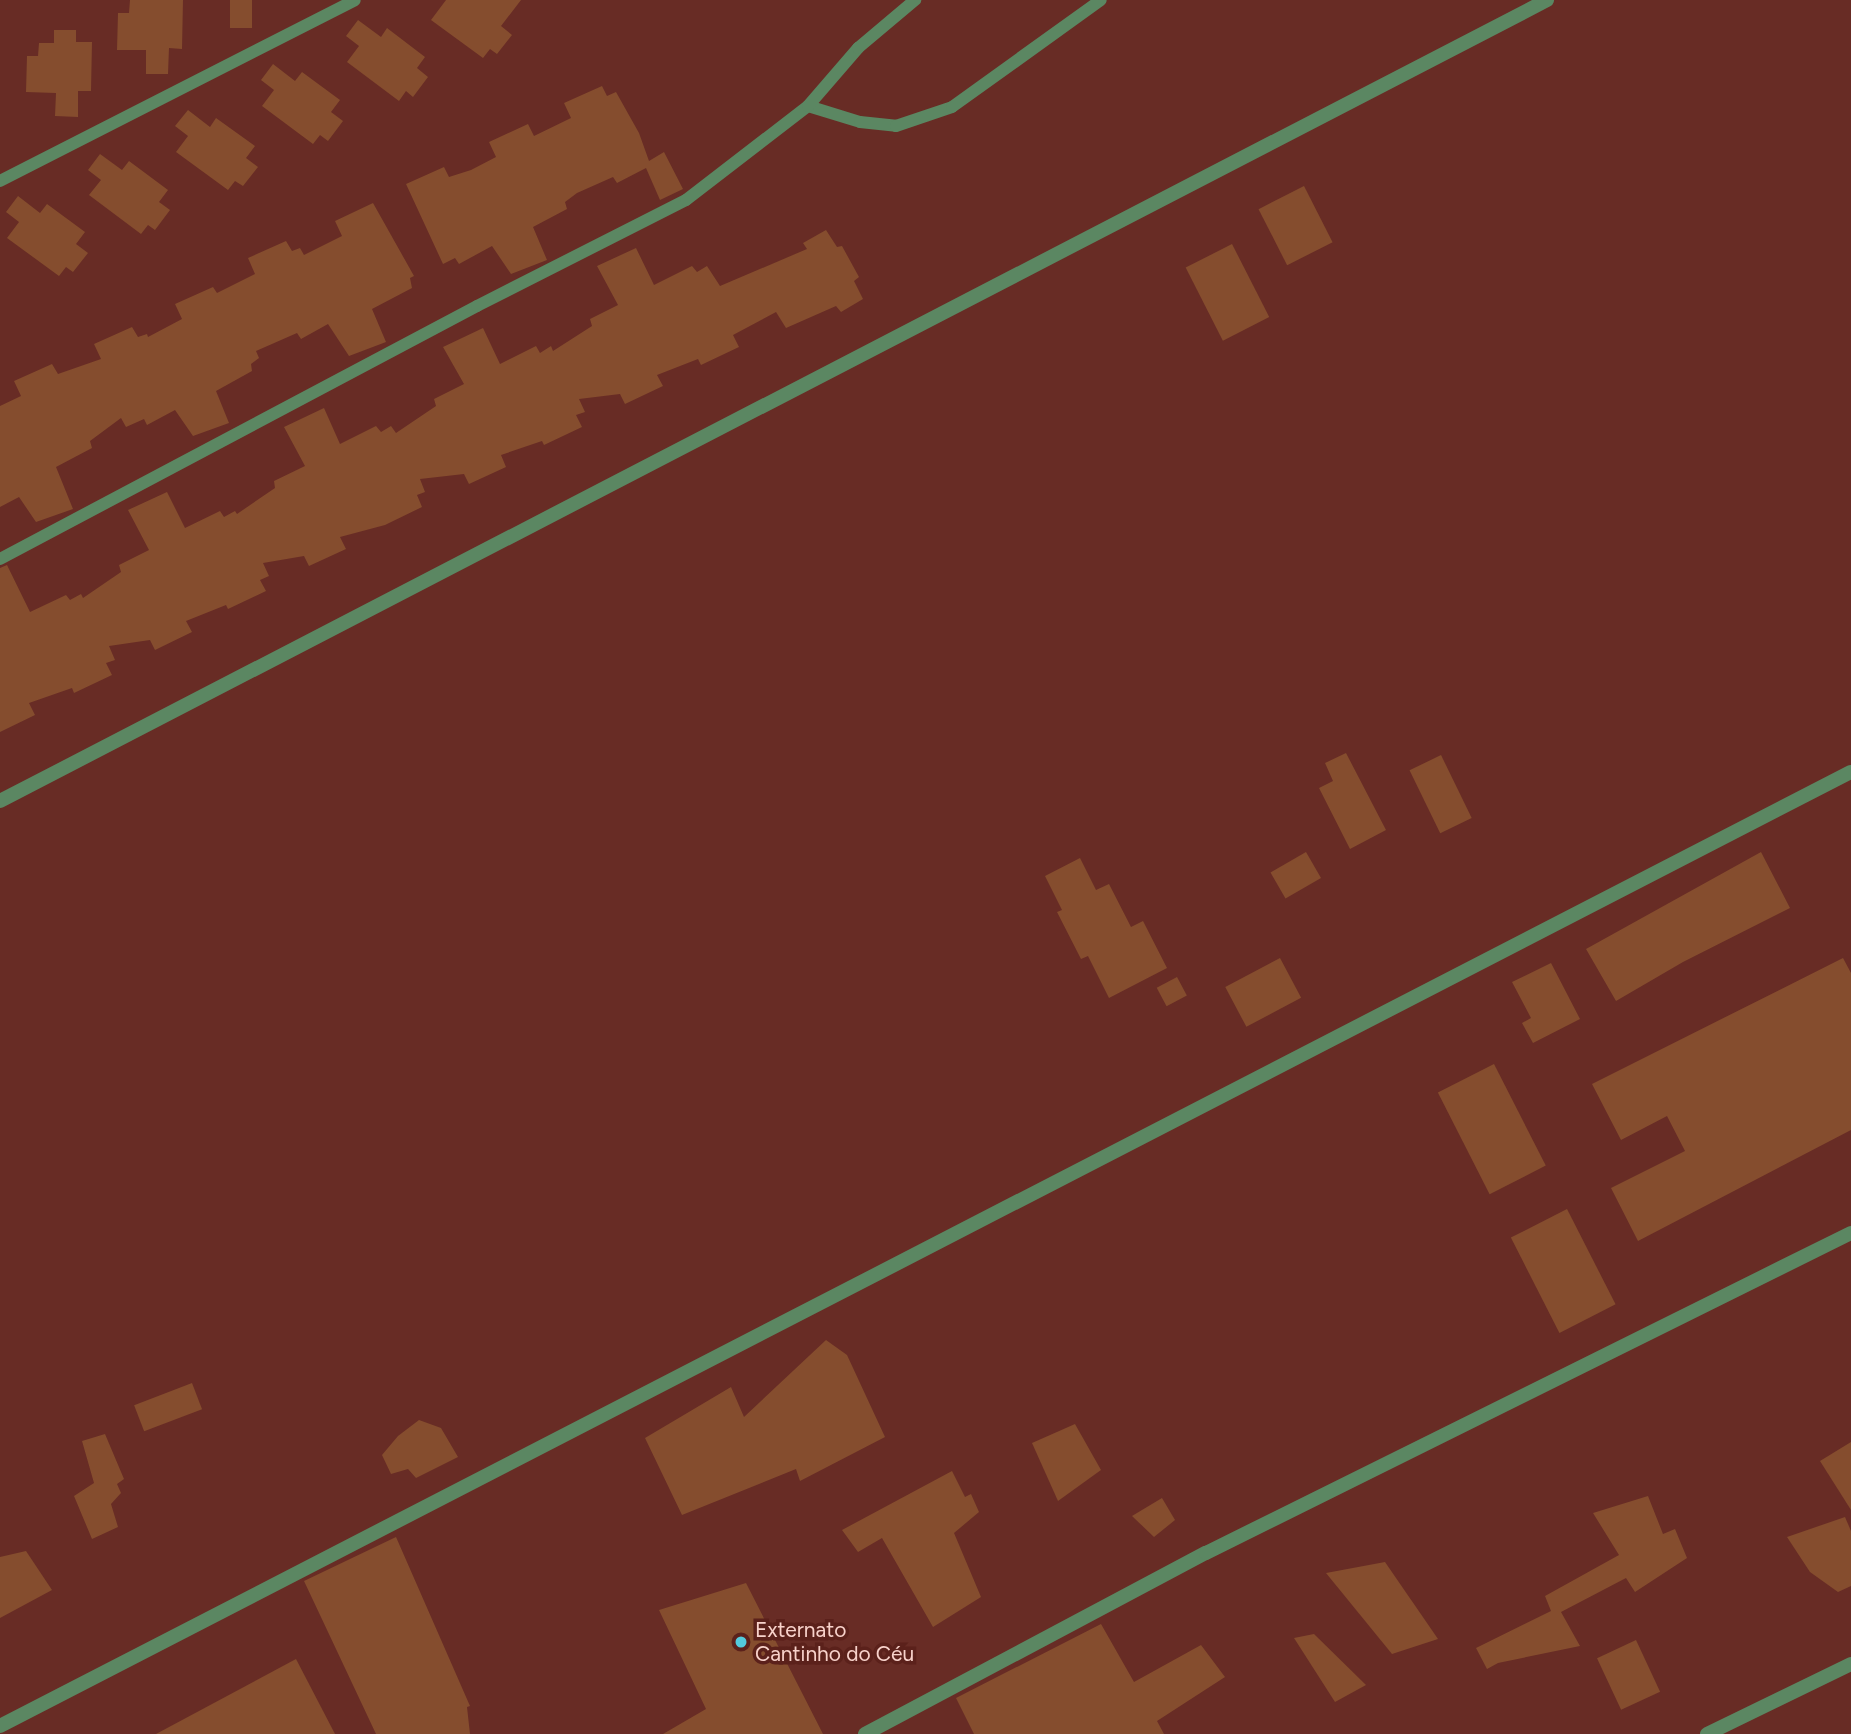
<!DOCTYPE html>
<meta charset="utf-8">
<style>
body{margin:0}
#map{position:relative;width:1851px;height:1734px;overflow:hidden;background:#682c25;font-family:Figtree,sans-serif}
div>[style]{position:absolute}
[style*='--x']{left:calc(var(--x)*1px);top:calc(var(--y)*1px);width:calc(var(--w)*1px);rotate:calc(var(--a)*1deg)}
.building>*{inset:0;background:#854d2e;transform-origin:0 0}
.lane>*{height:12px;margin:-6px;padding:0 6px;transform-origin:6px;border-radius:6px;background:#5b8762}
.street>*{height:14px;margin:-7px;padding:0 7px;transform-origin:7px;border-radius:7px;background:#5b8762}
.dots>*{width:19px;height:19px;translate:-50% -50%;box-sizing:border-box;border:4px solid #5b211b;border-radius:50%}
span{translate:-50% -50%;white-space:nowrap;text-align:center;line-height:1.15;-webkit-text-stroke:7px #5b211b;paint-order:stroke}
.poi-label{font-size:21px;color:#f8d2cb}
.left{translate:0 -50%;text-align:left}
</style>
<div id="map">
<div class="building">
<div style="clip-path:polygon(130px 0,183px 0,182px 49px,169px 48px,168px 74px,146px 74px,146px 50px,117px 50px,118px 13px,129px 13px)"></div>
<div style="left:230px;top:0;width:22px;height:28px"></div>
<div style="clip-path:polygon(446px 0,521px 0,501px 26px,512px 35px,497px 54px,490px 49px,483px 58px,431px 20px)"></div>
<div style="clip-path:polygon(358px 20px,381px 37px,387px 28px,425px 57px,417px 68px,428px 77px,413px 97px,406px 91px,399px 101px,347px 62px,359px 46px,346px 36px)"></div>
<div style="clip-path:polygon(54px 30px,76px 30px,76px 42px,92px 42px,91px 91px,78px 91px,78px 117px,55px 116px,56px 93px,26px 92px,27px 56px,38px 56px,39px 43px,54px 43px)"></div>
<div style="clip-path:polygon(273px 64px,295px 81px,302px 72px,340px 100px,331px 112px,343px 121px,328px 141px,320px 135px,313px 144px,262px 106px,274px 90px,261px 80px)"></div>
<div style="clip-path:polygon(602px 86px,607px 96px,616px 92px,639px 133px,649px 161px,664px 152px,683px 189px,660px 200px,646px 168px,617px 183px,613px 177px,577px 193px,565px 202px,567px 209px,533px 227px,547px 260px,511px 274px,492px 246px,459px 264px,455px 258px,443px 264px,406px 184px,444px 167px,449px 177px,471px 170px,496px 157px,489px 142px,528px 124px,534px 136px,571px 118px,564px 103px)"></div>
<div style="clip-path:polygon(188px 110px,210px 127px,216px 118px,255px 146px,246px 158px,258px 167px,243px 186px,235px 181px,228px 190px,176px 152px,188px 136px,175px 126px)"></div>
<div style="clip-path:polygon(100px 154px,122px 170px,129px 161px,168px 190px,159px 202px,170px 210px,155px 230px,148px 225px,141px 234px,89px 195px,101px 180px,88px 170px)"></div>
<div style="left:1304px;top:186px;width:63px;height:51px;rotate:63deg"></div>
<div style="clip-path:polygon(18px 196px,40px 213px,47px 204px,85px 232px,76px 244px,88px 253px,73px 272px,66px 267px,59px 276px,7px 238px,19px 222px,6px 212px)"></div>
<div style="clip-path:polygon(373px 203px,414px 276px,410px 278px,412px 288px,372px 309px,386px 342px,349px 356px,328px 324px,301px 339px,297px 333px,256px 351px,259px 358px,251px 364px,252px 371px,216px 391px,229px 423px,193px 436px,175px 410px,147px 425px,144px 419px,126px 427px,121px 418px,90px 441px,92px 448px,56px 467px,73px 509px,36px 522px,19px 497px,0 507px,0 406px,21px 396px,14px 381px,52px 364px,58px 374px,101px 359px,94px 344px,132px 327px,138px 337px,147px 334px,148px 337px,182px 319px,175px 304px,213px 287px,217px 293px,255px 274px,248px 258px,286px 241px,292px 251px,300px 248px,304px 255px,342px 236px,335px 221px)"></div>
<div style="clip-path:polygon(826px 230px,837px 247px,842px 246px,859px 277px,854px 281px,863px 299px,841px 312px,836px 306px,786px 328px,776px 312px,733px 335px,739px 347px,701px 365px,698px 359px,657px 375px,663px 386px,625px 404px,620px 394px,579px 399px,585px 412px,576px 415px,582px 427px,544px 445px,542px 441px,501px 455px,506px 467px,469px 484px,464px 474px,420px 479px,425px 492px,417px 495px,422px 507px,385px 525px,340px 537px,346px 549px,309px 566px,304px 556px,263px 563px,269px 576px,260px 580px,266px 591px,228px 609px,226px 605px,186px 621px,192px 632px,155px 650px,150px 640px,109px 646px,115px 660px,106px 663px,112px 675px,74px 693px,72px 688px,29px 703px,35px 715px,0 732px,0 568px,7px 565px,30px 612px,66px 595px,70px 600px,81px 594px,83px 598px,121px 572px,119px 565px,149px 550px,128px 510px,167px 492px,185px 528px,220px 511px,224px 517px,235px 511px,237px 514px,275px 488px,274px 481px,305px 466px,284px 427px,324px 408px,340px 444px,376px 426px,381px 432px,391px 426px,396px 433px,436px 406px,434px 399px,464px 384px,443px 347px,483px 328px,500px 364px,536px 346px,540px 353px,551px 346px,553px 351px,592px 326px,590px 319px,618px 305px,597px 266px,636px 248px,654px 285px,692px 266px,697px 272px,707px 266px,720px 286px,807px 249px,803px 243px)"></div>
<div style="left:1232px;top:244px;width:82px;height:52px;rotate:63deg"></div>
<div style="clip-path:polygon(1346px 753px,1386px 830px,1350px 849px,1319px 788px,1333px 781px,1325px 763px)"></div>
<div style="left:1441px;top:755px;width:70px;height:35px;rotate:64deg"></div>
<div style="left:1306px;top:852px;width:30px;height:41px;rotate:60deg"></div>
<div style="clip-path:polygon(1761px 852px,1790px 908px,1683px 962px,1616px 1001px,1586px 949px)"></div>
<div style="clip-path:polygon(1080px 858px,1096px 890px,1109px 884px,1131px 927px,1143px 921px,1167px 968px,1109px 998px,1088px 956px,1081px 959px,1057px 912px,1062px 910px,1045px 876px)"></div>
<div style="left:1280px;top:958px;width:45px;height:62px;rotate:62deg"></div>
<div style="clip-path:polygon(1843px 958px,1851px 973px,1851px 1130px,1638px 1241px,1611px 1188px,1685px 1151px,1667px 1116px,1621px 1140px,1592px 1084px)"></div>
<div style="clip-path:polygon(1551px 963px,1580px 1019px,1533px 1043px,1522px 1023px,1531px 1018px,1512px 982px)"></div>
<div style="left:1177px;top:977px;width:21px;height:23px;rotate:62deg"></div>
<div style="left:1494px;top:1064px;width:114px;height:63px;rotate:63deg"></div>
<div style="left:1567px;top:1209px;width:107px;height:63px;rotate:63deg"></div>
<div style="clip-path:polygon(826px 1340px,847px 1355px,885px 1437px,800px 1481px,796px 1469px,682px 1515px,645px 1438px,731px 1387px,744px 1417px)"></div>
<div style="left:192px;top:1383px;width:28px;height:62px;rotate:69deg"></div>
<div style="clip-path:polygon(419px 1420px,441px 1428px,458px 1457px,416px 1478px,408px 1469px,391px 1474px,382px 1455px,398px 1436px)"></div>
<div style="clip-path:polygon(1075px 1424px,1101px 1470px,1058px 1501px,1032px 1443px)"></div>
<div style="clip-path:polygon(105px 1434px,124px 1479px,117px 1484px,121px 1493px,111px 1504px,118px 1527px,92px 1539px,74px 1496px,94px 1483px,82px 1441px)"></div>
<div style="clip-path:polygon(1851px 1442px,1851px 1510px,1820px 1461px)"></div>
<div style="clip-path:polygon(952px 1471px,965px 1497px,971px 1494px,979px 1512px,954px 1533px,981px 1597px,933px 1627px,882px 1538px,858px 1552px,842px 1530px)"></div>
<div style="clip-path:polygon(1648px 1496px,1663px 1534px,1675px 1529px,1687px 1558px,1635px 1592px,1626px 1578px,1561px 1612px,1580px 1646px,1498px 1663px,1487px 1669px,1476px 1648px,1551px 1611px,1545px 1596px,1619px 1555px,1593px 1513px)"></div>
<div style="clip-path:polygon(1162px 1498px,1175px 1520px,1154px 1537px,1132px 1516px)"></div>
<div style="clip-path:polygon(1845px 1517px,1851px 1531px,1851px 1586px,1838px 1592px,1810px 1572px,1787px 1537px)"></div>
<div style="clip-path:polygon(396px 1537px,470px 1706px,467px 1707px,470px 1734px,376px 1734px,304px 1581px)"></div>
<div style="clip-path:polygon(26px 1551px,52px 1590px,0 1618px,0 1557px)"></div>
<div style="clip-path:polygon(1385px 1562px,1438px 1639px,1392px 1654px,1326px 1573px)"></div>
<div style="clip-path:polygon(746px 1583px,823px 1734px,663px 1734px,706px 1709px,659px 1610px)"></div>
<div style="clip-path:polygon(1101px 1624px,1134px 1682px,1201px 1645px,1225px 1677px,1157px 1721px,1164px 1734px,974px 1734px,956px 1698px)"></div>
<div style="clip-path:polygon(1314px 1634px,1366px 1685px,1335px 1702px,1294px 1638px)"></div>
<div style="left:1636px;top:1640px;width:57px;height:43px;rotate:65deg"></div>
<div style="clip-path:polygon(296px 1659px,335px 1734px,156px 1734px)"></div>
</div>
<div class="lane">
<div style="--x:808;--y:106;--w:54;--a:17.1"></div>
<div style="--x:860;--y:122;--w:36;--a:6"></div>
<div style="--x:896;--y:126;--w:59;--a:-18.7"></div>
<div style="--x:952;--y:107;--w:183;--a:-35.7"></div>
<div style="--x:0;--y:181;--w:398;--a:-27"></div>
<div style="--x:0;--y:559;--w:540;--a:-27.94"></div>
<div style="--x:477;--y:306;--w:234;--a:-26.9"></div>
<div style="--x:686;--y:200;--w:154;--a:-37.6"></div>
<div style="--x:808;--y:106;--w:77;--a:-49.2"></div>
<div style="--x:858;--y:48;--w:75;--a:-40.1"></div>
</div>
<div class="street">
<div style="--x:0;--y:801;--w:1742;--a:-27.37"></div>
<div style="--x:0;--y:1726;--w:2082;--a:-27.27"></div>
<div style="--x:865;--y:1734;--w:386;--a:-28"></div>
<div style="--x:1206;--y:1553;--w:720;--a:-26.39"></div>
<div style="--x:1707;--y:1734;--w:160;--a:-25.9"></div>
</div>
<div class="dots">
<div style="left:741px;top:1642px;background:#53cadc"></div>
</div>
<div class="poi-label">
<span class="left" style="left:755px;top:1642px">Externato<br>Cantinho do Céu</span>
</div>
</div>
